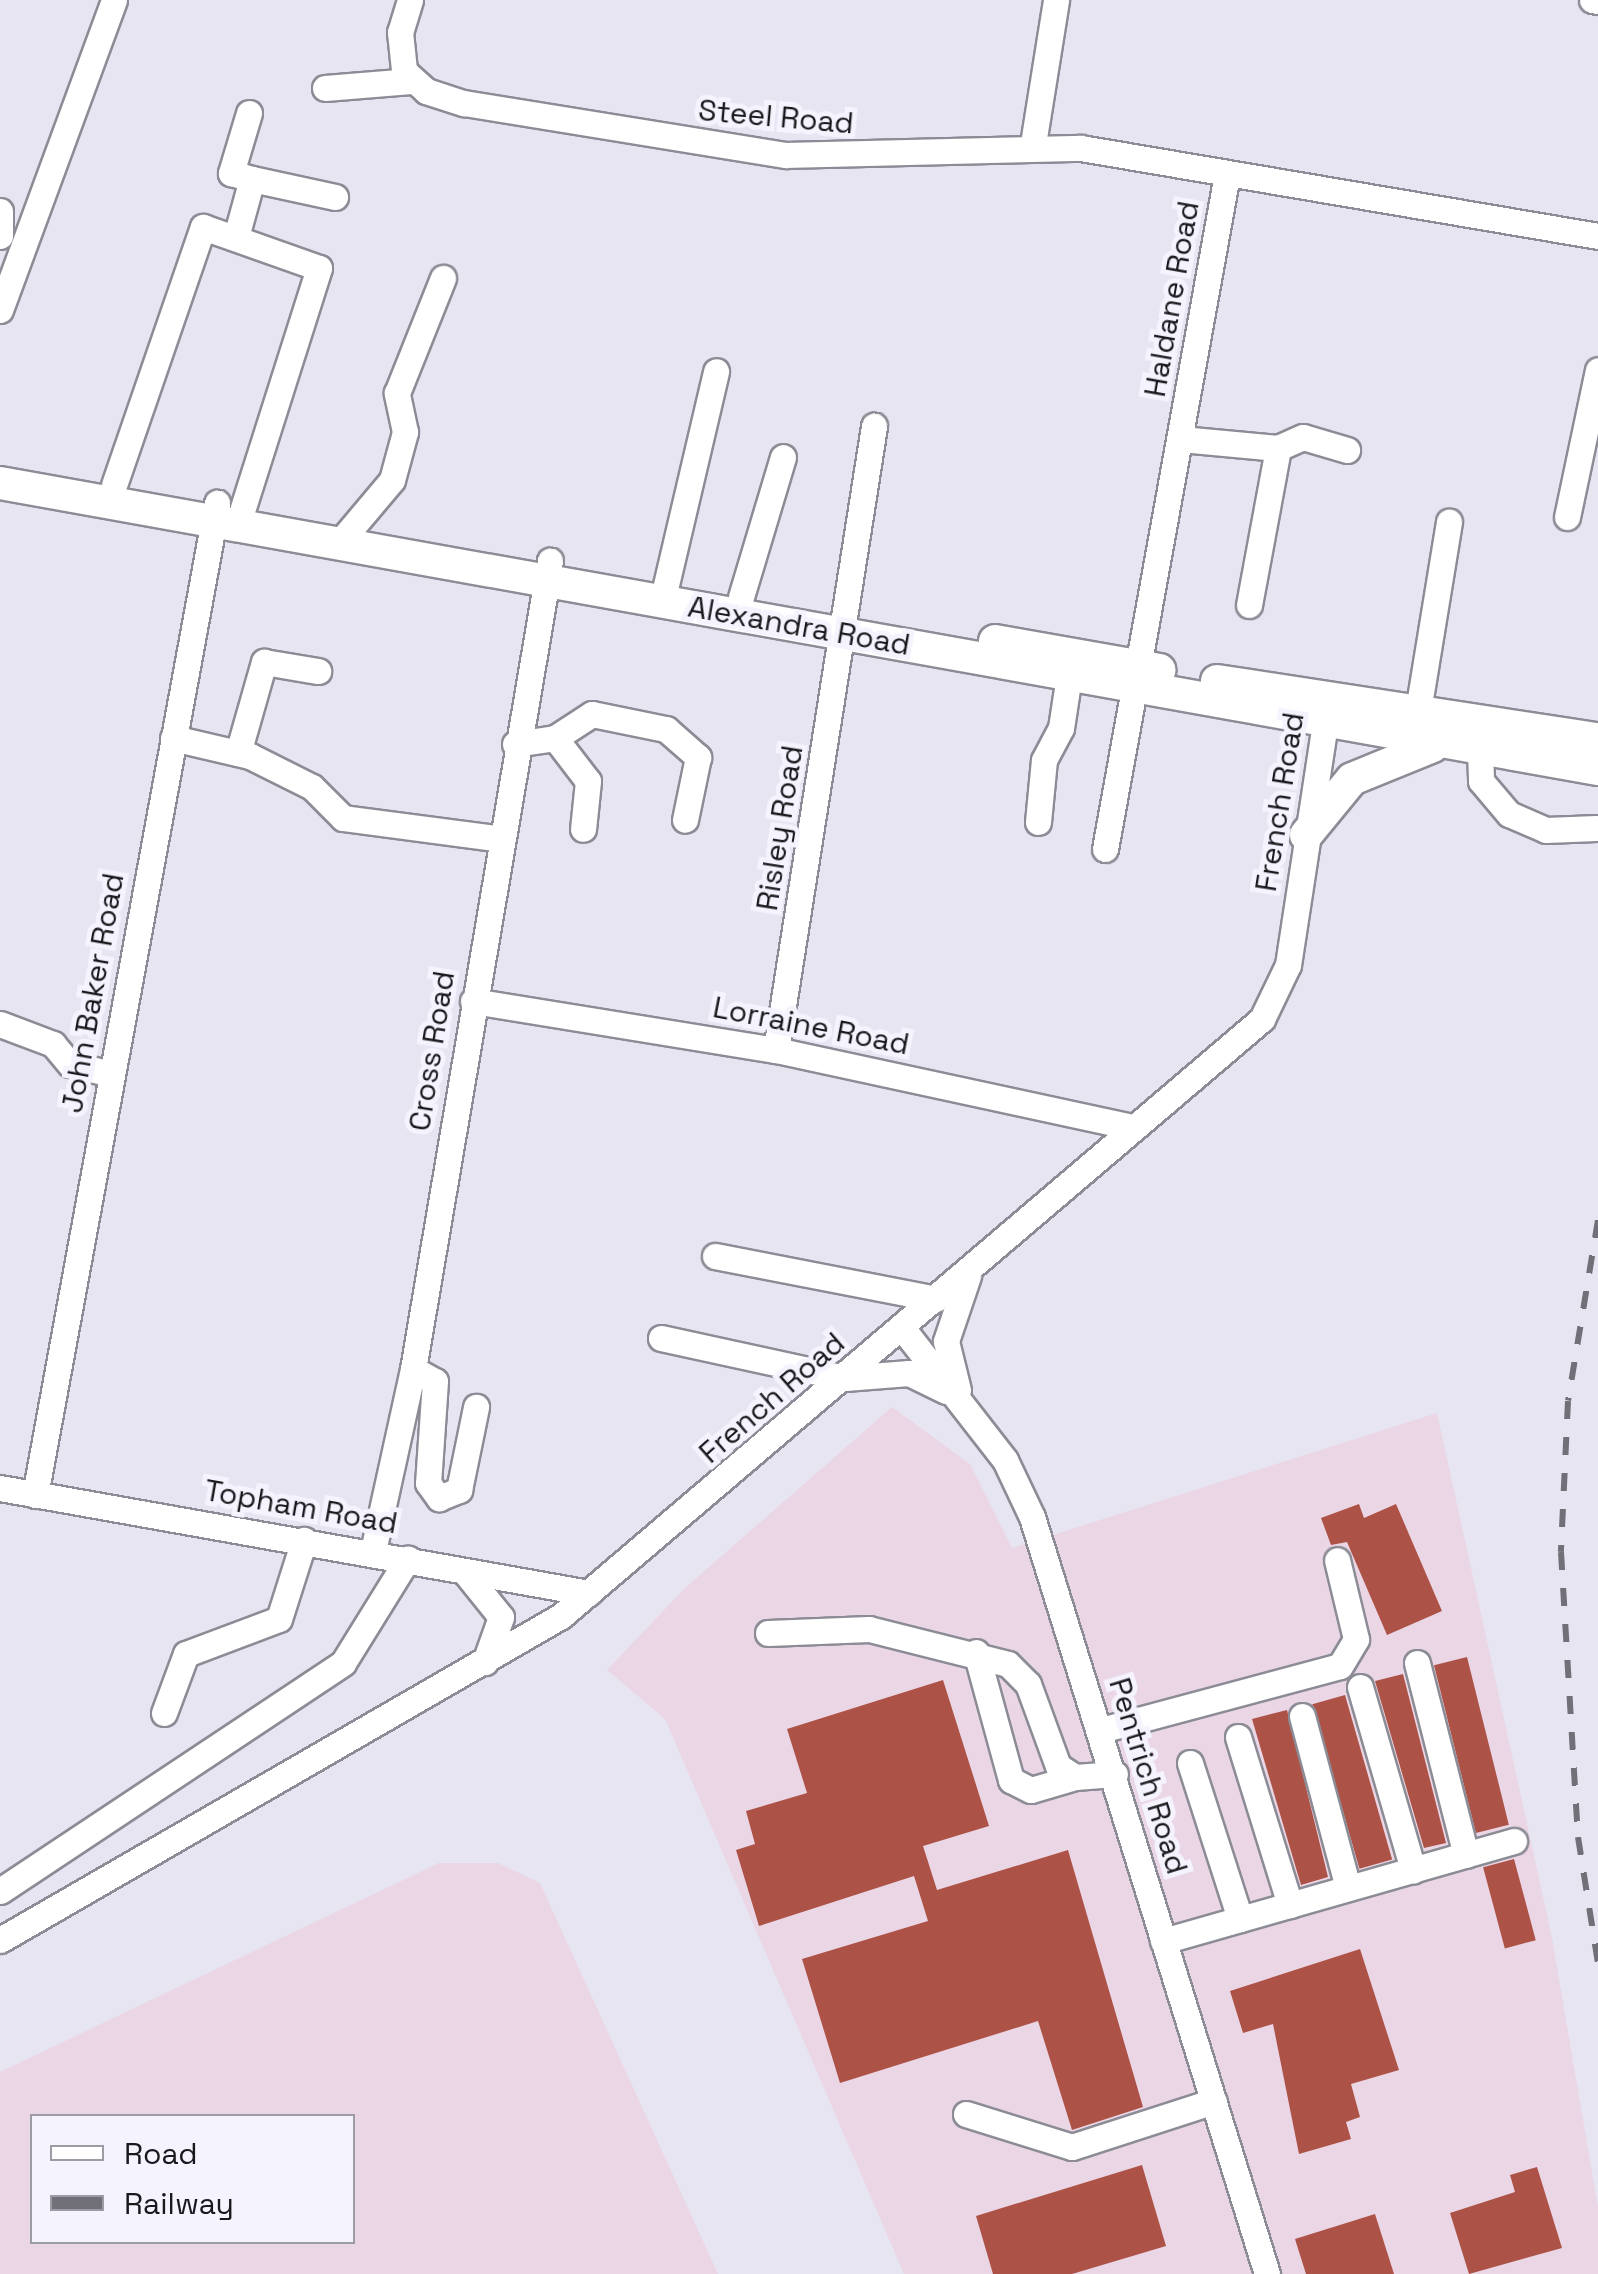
<!DOCTYPE html>
<style>
body{margin:0}
#map{position:relative;width:1598px;height:2274px;overflow:hidden;background:#e6e5f1;font-family:"Space Grotesk",sans-serif}
div>[style]{position:absolute}
[style*='--x']{left:calc(var(--x)*1px);top:calc(var(--y)*1px);width:calc(var(--w)*1px);rotate:calc(var(--a)*1deg)}
.industrial>*{inset:0;background:#ebd6e5}
.building>*{inset:0;background:#ac5246;transform-origin:0 0}
.roads{filter:drop-shadow(2px 0 #8c8c96) drop-shadow(-2px 0 #8c8c96) drop-shadow(0 2px #8c8c96) drop-shadow(0 -2px #8c8c96)}
.minor>*{height:25px;margin:-12.5px;padding:0 12.5px;transform-origin:12.5px;border-radius:12.5px;background:#fff}
.major>*{height:32px;margin:-16px;padding:0 16px;transform-origin:16px;border-radius:16px;background:#fff}
.rail>*{height:6px;margin-top:-3px;transform-origin:0;background:repeating-linear-gradient(90deg,#717078 0 18px,transparent 0 36px)}
span{translate:-50% -50%;white-space:nowrap;text-align:center;line-height:1.15;-webkit-text-stroke:10px #f4f3fe;paint-order:stroke}
.street-label{font-size:30px;color:#19191d}
.legend{position:absolute;left:30px;top:2114px;width:325px;height:130px;box-sizing:border-box;background:#f4f3fe;border:2px solid #9c9ca4;margin:0;padding:12px 18px;list-style:none;font-size:30px;color:#19191d}
.legend li{display:flex;align-items:center;gap:20px;height:50px}
.legend b{width:50px;border:2px solid #9c9ca4}
</style>
<div id="map">
<div class="industrial">
<div style="clip-path:polygon(892px 1407px,970px 1464px,1012px 1548px,1437px 1413px,1552px 1938px,1598px 2208px,1598px 2274px,904px 2274px,665px 1719px,607px 1670px,685px 1588px)"></div>
<div style="clip-path:polygon(evenodd,439px 1863px,498px 1863px,540px 1883px,718px 2274px,0 2274px,0 2072px,439px 1863px,352px 2116px,352px 2242px,32px 2242px,32px 2116px,352px 2116px)"></div>
</div>
<div class="building">
<div style="clip-path:polygon(1359px 1504px,1364px 1518px,1396px 1504px,1442px 1611px,1387px 1635px,1347px 1542px,1331px 1545px,1321px 1518px)"></div>
<div style="left:1467px;top:1657px;width:173px;height:34px;rotate:76deg"></div>
<div style="clip-path:polygon(1403px 1674px,1446px 1843px,1424px 1848px,1375px 1681px)"></div>
<div style="clip-path:polygon(943px 1680px,989px 1826px,923px 1846px,937px 1890px,1068px 1850px,1143px 2107px,1072px 2130px,1038px 2021px,840px 2083px,802px 1959px,928px 1921px,914px 1876px,759px 1926px,736px 1850px,755px 1844px,746px 1811px,807px 1793px,787px 1729px)"></div>
<div style="left:1345px;top:1695px;width:171px;height:34px;rotate:74deg"></div>
<div style="clip-path:polygon(1287px 1710px,1328px 1877px,1301px 1885px,1252px 1719px)"></div>
<div style="left:1514px;top:1859px;width:84px;height:32px;rotate:75deg"></div>
<div style="clip-path:polygon(1360px 1949px,1399px 2070px,1351px 2084px,1360px 2117px,1346px 2122px,1351px 2139px,1299px 2154px,1273px 2024px,1243px 2033px,1230px 1991px)"></div>
<div style="clip-path:polygon(1142px 2165px,1166px 2246px,1072px 2274px,993px 2274px,976px 2216px)"></div>
<div style="clip-path:polygon(1537px 2167px,1562px 2248px,1469px 2274px,1450px 2213px,1515px 2192px,1510px 2175px)"></div>
<div style="clip-path:polygon(1375px 2214px,1394px 2274px,1306px 2274px,1295px 2239px)"></div>
</div>
<div class="roads">
<div class="minor">
<div style="--x:410;--y:0;--w:34;--a:107"></div>
<div style="--x:400;--y:32;--w:39;--a:84"></div>
<div style="--x:404;--y:71;--w:30;--a:42"></div>
<div style="--x:426;--y:91;--w:40;--a:18"></div>
<div style="--x:464;--y:103;--w:326;--a:9.2"></div>
<div style="--x:786;--y:155;--w:295;--a:-1.4"></div>
<div style="--x:1081;--y:148;--w:524;--a:9.66"></div>
<div style="--x:1592;--y:0;--w:5;--a:11"></div>
<div style="--x:325;--y:88;--w:86;--a:-4.7"></div>
<div style="--x:249;--y:113;--w:63;--a:106.7"></div>
<div style="--x:231;--y:173;--w:22;--a:16"></div>
<div style="--x:1033;--y:144;--w:146;--a:-80.9"></div>
<div style="--x:0;--y:211;--w:25;--a:90"></div>
<div style="--x:236;--y:237;--w:60;--a:-74.6"></div>
<div style="--x:252;--y:179;--w:85;--a:12.2"></div>
<div style="--x:0;--y:310;--w:330;--a:-69.8"></div>
<div style="--x:1181;--y:439;--w:97;--a:5.3"></div>
<div style="--x:1278;--y:448;--w:27;--a:-24"></div>
<div style="--x:1303;--y:437;--w:46;--a:16.5"></div>
<div style="--x:114;--y:485;--w:273;--a:-71"></div>
<div style="--x:203;--y:227;--w:123;--a:19.5"></div>
<div style="--x:319;--y:268;--w:252;--a:107.6"></div>
<div style="--x:1567;--y:517;--w:150;--a:-78.1"></div>
<div style="--x:339;--y:543;--w:82;--a:-49.9"></div>
<div style="--x:392;--y:480;--w:50;--a:-74.8"></div>
<div style="--x:405;--y:432;--w:40;--a:-102"></div>
<div style="--x:397;--y:393;--w:124;--a:-68.2"></div>
<div style="--x:741;--y:597;--w:146;--a:-73.3"></div>
<div style="--x:662;--y:602;--w:237;--a:-76.8"></div>
<div style="--x:1249;--y:605;--w:160;--a:-79.5"></div>
<div style="--x:1418;--y:711;--w:192;--a:-80.7"></div>
<div style="--x:173;--y:738;--w:79;--a:13.2"></div>
<div style="--x:250;--y:756;--w:69;--a:26.6"></div>
<div style="--x:312;--y:787;--w:44;--a:45"></div>
<div style="--x:343;--y:818;--w:160;--a:7.5"></div>
<div style="--x:555;--y:738;--w:54;--a:52.5"></div>
<div style="--x:588;--y:781;--w:48;--a:95.9"></div>
<div style="--x:515;--y:744;--w:40;--a:-8.5"></div>
<div style="--x:555;--y:738;--w:44;--a:-33"></div>
<div style="--x:592;--y:714;--w:76;--a:11.5"></div>
<div style="--x:666;--y:729;--w:43;--a:41.2"></div>
<div style="--x:698;--y:757;--w:64;--a:101.7"></div>
<div style="--x:1480;--y:750;--w:31;--a:88"></div>
<div style="--x:1481;--y:781;--w:43;--a:49.7"></div>
<div style="--x:1509;--y:814;--w:40;--a:23.4"></div>
<div style="--x:1546;--y:830;--w:50;--a:-2.3"></div>
<div style="--x:238;--y:753;--w:95;--a:-74.1"></div>
<div style="--x:264;--y:662;--w:55;--a:9.5"></div>
<div style="--x:1038;--y:822;--w:62;--a:-84.5"></div>
<div style="--x:1044;--y:760;--w:36;--a:-62"></div>
<div style="--x:1061;--y:728;--w:53;--a:-81.3"></div>
<div style="--x:1105;--y:849;--w:686;--a:-79.75"></div>
<div style="--x:473;--y:1001;--w:307;--a:9.2"></div>
<div style="--x:776;--y:1050;--w:365;--a:12.2"></div>
<div style="--x:0;--y:1024;--w:57;--a:20.7"></div>
<div style="--x:53;--y:1044;--w:26;--a:50"></div>
<div style="--x:70;--y:1064;--w:42;--a:13.7"></div>
<div style="--x:776;--y:1050;--w:632;--a:-81.07"></div>
<div style="--x:715;--y:1256;--w:225;--a:11"></div>
<div style="--x:903;--y:1329;--w:166;--a:52.1"></div>
<div style="--x:1005;--y:1460;--w:63;--a:64.7"></div>
<div style="--x:1032;--y:1517;--w:793;--a:72.75"></div>
<div style="--x:661;--y:1338;--w:188;--a:12.3"></div>
<div style="--x:845;--y:1378;--w:64;--a:-4.5"></div>
<div style="--x:909;--y:1373;--w:41;--a:25.9"></div>
<div style="--x:413;--y:1369;--w:25;--a:29"></div>
<div style="--x:435;--y:1381;--w:102;--a:93.9"></div>
<div style="--x:428;--y:1483;--w:19;--a:54"></div>
<div style="--x:439;--y:1498;--w:22;--a:-22"></div>
<div style="--x:459;--y:1490;--w:85;--a:-78.4"></div>
<div style="--x:958;--y:1390;--w:50;--a:-103.8"></div>
<div style="--x:946;--y:1341;--w:69;--a:-71.3"></div>
<div style="--x:0;--y:1488;--w:598;--a:10.11"></div>
<div style="--x:35;--y:1495;--w:1009;--a:-79.6"></div>
<div style="--x:373;--y:1551;--w:186;--a:-77.6"></div>
<div style="--x:413;--y:1369;--w:820;--a:-80.38"></div>
<div style="--x:464;--y:1571;--w:59;--a:51.2"></div>
<div style="--x:501;--y:1617;--w:48;--a:109.6"></div>
<div style="--x:768;--y:1633;--w:101;--a:-2.3"></div>
<div style="--x:869;--y:1629;--w:143;--a:14.1"></div>
<div style="--x:1008;--y:1664;--w:28;--a:45"></div>
<div style="--x:1028;--y:1684;--w:87;--a:69.9"></div>
<div style="--x:1058;--y:1766;--w:20;--a:33"></div>
<div style="--x:1075;--y:1777;--w:40;--a:-4.3"></div>
<div style="--x:976;--y:1652;--w:133;--a:74.7"></div>
<div style="--x:1011;--y:1780;--w:22;--a:27"></div>
<div style="--x:1031;--y:1790;--w:46;--a:-16.5"></div>
<div style="--x:1417;--y:1663;--w:198;--a:75.7"></div>
<div style="--x:1360;--y:1687;--w:191;--a:73.8"></div>
<div style="--x:164;--y:1713;--w:63;--a:-69.6"></div>
<div style="--x:186;--y:1654;--w:99;--a:-20.6"></div>
<div style="--x:279;--y:1619;--w:83;--a:-72.4"></div>
<div style="--x:1302;--y:1716;--w:178;--a:75"></div>
<div style="--x:1101;--y:1730;--w:247;--a:-15"></div>
<div style="--x:1340;--y:1666;--w:31;--a:-59"></div>
<div style="--x:1356;--y:1639;--w:81;--a:-103.5"></div>
<div style="--x:1238;--y:1737;--w:176;--a:72.8"></div>
<div style="--x:1190;--y:1763;--w:164;--a:72.2"></div>
<div style="--x:0;--y:1891;--w:412;--a:-33.6"></div>
<div style="--x:343;--y:1663;--w:123;--a:-58.2"></div>
<div style="--x:0;--y:1940;--w:648;--a:-30.01"></div>
<div style="--x:561;--y:1616;--w:921;--a:-40.42"></div>
<div style="--x:1262;--y:1019;--w:60;--a:-64.3"></div>
<div style="--x:1288;--y:965;--w:265;--a:-81.3"></div>
<div style="--x:1163;--y:1941;--w:365;--a:-15.9"></div>
<div style="--x:966;--y:2114;--w:111;--a:17.3"></div>
<div style="--x:1072;--y:2147;--w:149;--a:-17.9"></div>
</div>
<div class="major">
<div style="--x:0;--y:483;--w:1623;--a:10.15"></div>
<div style="--x:995;--y:641;--w:167;--a:10"></div>
<div style="--x:1217;--y:681;--w:385;--a:8.7"></div>
<div style="--x:1306;--y:835;--w:72;--a:-50.6"></div>
<div style="--x:1352;--y:779;--w:87;--a:-22.2"></div>
</div>
</div>
<div class="rail">
<div style="--x:1598;--y:1220;--w:183;--a:99.4"></div>
<div style="--x:1568;--y:1401;--w:151;--a:92.7"></div>
<div style="--x:1561;--y:1552;--w:286;--a:86.6"></div>
<div style="--x:1578;--y:1837;--w:128;--a:81"></div>
</div>
<div class="street-label">
<span style="left:776px;top:117px;rotate:5deg">Steel Road</span>
<span style="left:1172px;top:299px;rotate:-80deg">Haldane Road</span>
<span style="left:799px;top:626px;rotate:10deg">Alexandra Road</span>
<span style="left:1280px;top:802px;rotate:-81deg">French Road</span>
<span style="left:780px;top:828px;rotate:-81deg">Risley Road</span>
<span style="left:93px;top:993px;rotate:-80deg">John Baker Road</span>
<span style="left:811px;top:1026px;rotate:11deg">Lorraine Road</span>
<span style="left:432px;top:1051px;rotate:-81deg">Cross Road</span>
<span style="left:772px;top:1398px;rotate:-41deg">French Road</span>
<span style="left:301px;top:1507px;rotate:10deg">Topham Road</span>
<span style="left:1148px;top:1776px;rotate:73deg">Pentrich Road</span>
</div>
<ul class="legend">
<li><b style="height:12px;background:#fff"></b>Road</li>
<li><b style="height:12px;background:#717078"></b>Railway</li>
</ul>
</div>
